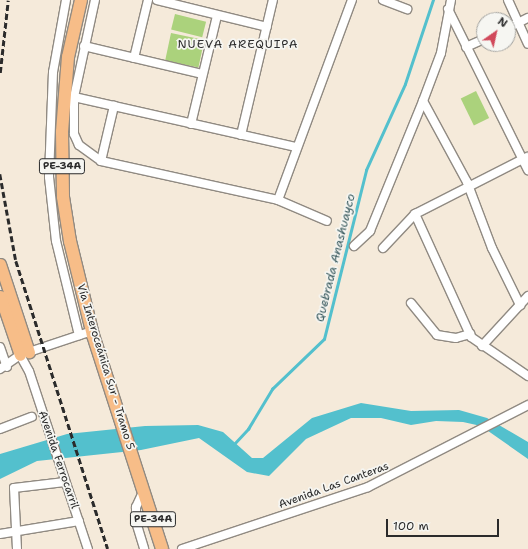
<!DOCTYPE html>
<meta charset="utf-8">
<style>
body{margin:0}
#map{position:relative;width:528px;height:549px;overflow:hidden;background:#f5eada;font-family:"Shantell Sans",sans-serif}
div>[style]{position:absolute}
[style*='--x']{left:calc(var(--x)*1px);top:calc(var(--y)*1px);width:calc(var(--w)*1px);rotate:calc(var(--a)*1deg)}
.green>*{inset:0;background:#abd27c;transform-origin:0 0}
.water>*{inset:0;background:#53c0cd}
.stream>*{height:2.5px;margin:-1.25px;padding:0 1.25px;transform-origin:1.25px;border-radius:1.25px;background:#53c0cd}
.roads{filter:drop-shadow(1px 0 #908a82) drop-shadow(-1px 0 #908a82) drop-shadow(0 1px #908a82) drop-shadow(0 -1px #908a82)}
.minor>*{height:8px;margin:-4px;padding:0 4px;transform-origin:4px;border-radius:4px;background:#fff}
.major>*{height:11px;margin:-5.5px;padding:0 5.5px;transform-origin:5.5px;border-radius:5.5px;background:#f7bd88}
.highway>*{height:12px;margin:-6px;padding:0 6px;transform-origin:6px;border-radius:6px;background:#f7bd88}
.rail>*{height:2.5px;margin-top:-1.25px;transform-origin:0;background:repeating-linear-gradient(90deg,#2b2b2b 0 6px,transparent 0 9px)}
span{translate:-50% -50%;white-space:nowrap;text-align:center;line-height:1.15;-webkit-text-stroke:3.5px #f6f6f2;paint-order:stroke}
.shield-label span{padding:1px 3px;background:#f6f6f2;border:1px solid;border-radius:3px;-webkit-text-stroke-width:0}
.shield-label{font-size:10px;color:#2b2b2b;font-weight:700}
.street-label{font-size:11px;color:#2b2b2b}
.neighbourhood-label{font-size:12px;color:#2b2b2b;letter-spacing:1px}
.water-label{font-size:12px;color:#37585c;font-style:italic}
.north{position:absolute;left:476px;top:12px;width:40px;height:40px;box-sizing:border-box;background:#f6f6f2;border:1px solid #a5a5a2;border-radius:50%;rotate:34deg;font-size:11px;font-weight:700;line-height:16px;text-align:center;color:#2b2b2b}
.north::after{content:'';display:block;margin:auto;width:14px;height:18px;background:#d1495b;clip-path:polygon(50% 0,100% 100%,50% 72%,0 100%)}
.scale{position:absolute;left:386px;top:519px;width:113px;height:18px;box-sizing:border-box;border:2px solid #2b2b2b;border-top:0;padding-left:5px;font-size:12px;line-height:14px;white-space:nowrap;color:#2b2b2b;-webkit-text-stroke:3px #f6f6f2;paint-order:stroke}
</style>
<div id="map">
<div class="green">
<div style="left:175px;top:14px;width:32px;height:16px;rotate:14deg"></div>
<div style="left:171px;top:33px;width:34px;height:28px;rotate:12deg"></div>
<div style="left:476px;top:91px;width:30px;height:17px;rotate:64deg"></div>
</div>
<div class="water">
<div style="clip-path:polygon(361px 403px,411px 411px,459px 410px,487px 418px,528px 442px,528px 459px,481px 426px,463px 422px,436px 421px,411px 425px,381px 418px,351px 418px,306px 439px,269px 476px,247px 472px,199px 438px,141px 450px,37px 461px,0 479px,0 454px,67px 434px,145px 426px,198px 425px,223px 432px,252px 458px,263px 458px,312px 418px)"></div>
</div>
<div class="stream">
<div style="--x:234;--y:444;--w:21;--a:-47"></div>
<div style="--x:248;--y:429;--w:47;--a:-59"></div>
<div style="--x:272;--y:389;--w:72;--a:-43.9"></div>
<div style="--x:324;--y:339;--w:174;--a:-76"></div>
<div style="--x:366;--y:170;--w:94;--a:-65.6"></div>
<div style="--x:405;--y:84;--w:89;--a:-71.6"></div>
</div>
<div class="roads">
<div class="minor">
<div style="--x:66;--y:0;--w:73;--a:100.2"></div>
<div style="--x:53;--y:72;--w:105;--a:92.2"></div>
<div style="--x:49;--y:177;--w:64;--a:83.8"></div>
<div style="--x:56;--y:241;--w:97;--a:76.3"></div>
<div style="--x:95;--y:0;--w:99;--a:102.2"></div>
<div style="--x:74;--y:97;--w:37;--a:90"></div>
<div style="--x:74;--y:134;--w:12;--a:66"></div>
<div style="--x:79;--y:145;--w:27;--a:36"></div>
<div style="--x:101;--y:161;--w:181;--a:12.4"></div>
<div style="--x:278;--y:200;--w:53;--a:23.2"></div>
<div style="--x:157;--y:0;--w:113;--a:13.8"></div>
<div style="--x:383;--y:0;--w:26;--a:21"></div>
<div style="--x:508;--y:0;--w:48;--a:65.6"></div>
<div style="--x:448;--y:9;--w:180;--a:63.6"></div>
<div style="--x:508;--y:28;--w:22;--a:-27"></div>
<div style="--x:84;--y:46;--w:121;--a:13.3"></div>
<div style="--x:466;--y:47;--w:20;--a:-24"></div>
<div style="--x:134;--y:58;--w:60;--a:-76.4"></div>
<div style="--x:74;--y:97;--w:228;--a:12.7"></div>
<div style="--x:423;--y:101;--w:92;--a:61.5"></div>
<div style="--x:467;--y:182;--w:71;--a:69.3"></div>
<div style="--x:492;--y:248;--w:64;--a:63.8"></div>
<div style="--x:191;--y:124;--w:111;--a:-76.5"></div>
<div style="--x:241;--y:135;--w:139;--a:-76.7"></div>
<div style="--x:101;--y:161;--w:57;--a:-76.7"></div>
<div style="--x:278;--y:200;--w:213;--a:-69.7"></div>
<div style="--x:415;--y:214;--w:135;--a:65.5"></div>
<div style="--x:471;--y:337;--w:69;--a:34.4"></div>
<div style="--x:354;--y:246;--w:22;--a:-43"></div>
<div style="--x:370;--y:231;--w:140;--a:-67.8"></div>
<div style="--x:423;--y:101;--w:51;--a:-69.4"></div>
<div style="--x:441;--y:53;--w:54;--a:-79.3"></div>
<div style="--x:383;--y:248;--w:47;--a:-46.7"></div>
<div style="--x:415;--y:214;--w:126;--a:-27"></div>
<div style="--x:411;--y:303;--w:41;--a:50.9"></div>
<div style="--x:437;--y:335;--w:19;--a:9"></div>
<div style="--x:456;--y:338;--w:15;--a:-16"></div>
<div style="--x:482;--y:346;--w:68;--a:-47.4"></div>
<div style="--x:0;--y:347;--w:21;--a:71"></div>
<div style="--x:20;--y:355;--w:18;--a:61"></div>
<div style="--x:29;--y:371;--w:188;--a:71.7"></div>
<div style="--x:0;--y:369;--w:24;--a:-35"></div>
<div style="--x:20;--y:355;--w:76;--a:-18.4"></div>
<div style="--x:0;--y:429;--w:34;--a:-21"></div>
<div style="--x:144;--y:490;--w:19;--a:115"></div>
<div style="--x:136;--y:507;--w:15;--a:90"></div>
<div style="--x:136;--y:522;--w:28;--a:73"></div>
<div style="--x:0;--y:534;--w:80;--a:-9.3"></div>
<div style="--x:17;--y:549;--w:61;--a:-92.8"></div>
<div style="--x:14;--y:488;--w:51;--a:-6.7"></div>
<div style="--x:182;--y:549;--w:196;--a:-18.4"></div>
<div style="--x:368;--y:487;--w:180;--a:-27.1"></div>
</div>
<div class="major">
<div style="--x:0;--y:264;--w:93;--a:71.8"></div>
<div style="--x:0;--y:296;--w:62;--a:71.3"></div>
</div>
<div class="highway">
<div style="--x:81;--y:0;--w:58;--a:102.8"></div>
<div style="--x:68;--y:57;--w:75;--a:94.6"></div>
<div style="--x:62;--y:132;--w:65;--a:89.1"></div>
<div style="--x:63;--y:197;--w:45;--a:81"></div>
<div style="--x:70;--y:241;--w:97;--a:76.3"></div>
<div style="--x:93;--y:335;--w:225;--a:72.1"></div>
</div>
</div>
<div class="rail">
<div style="--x:0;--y:73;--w:73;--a:-83.7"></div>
<div style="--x:0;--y:174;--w:88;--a:79.6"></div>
<div style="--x:16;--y:261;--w:302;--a:72.3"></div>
</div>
<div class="shield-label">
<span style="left:62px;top:166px">PE-34A</span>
<span style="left:153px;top:519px">PE-34A</span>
</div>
<div class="street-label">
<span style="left:105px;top:367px;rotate:73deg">Vía Interoceánica Sur - Tramo 5</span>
<span style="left:58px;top:460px;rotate:71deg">Avenida Ferrocarril</span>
<span style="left:334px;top:486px;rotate:-20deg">Avenida Las Canteras</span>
</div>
<div class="neighbourhood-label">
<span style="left:238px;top:45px">NUEVA AREQUIPA</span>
</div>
<div class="water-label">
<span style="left:336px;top:258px;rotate:-76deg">Quebrada Anashuayco</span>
</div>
<div class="north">N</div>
<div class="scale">100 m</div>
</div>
